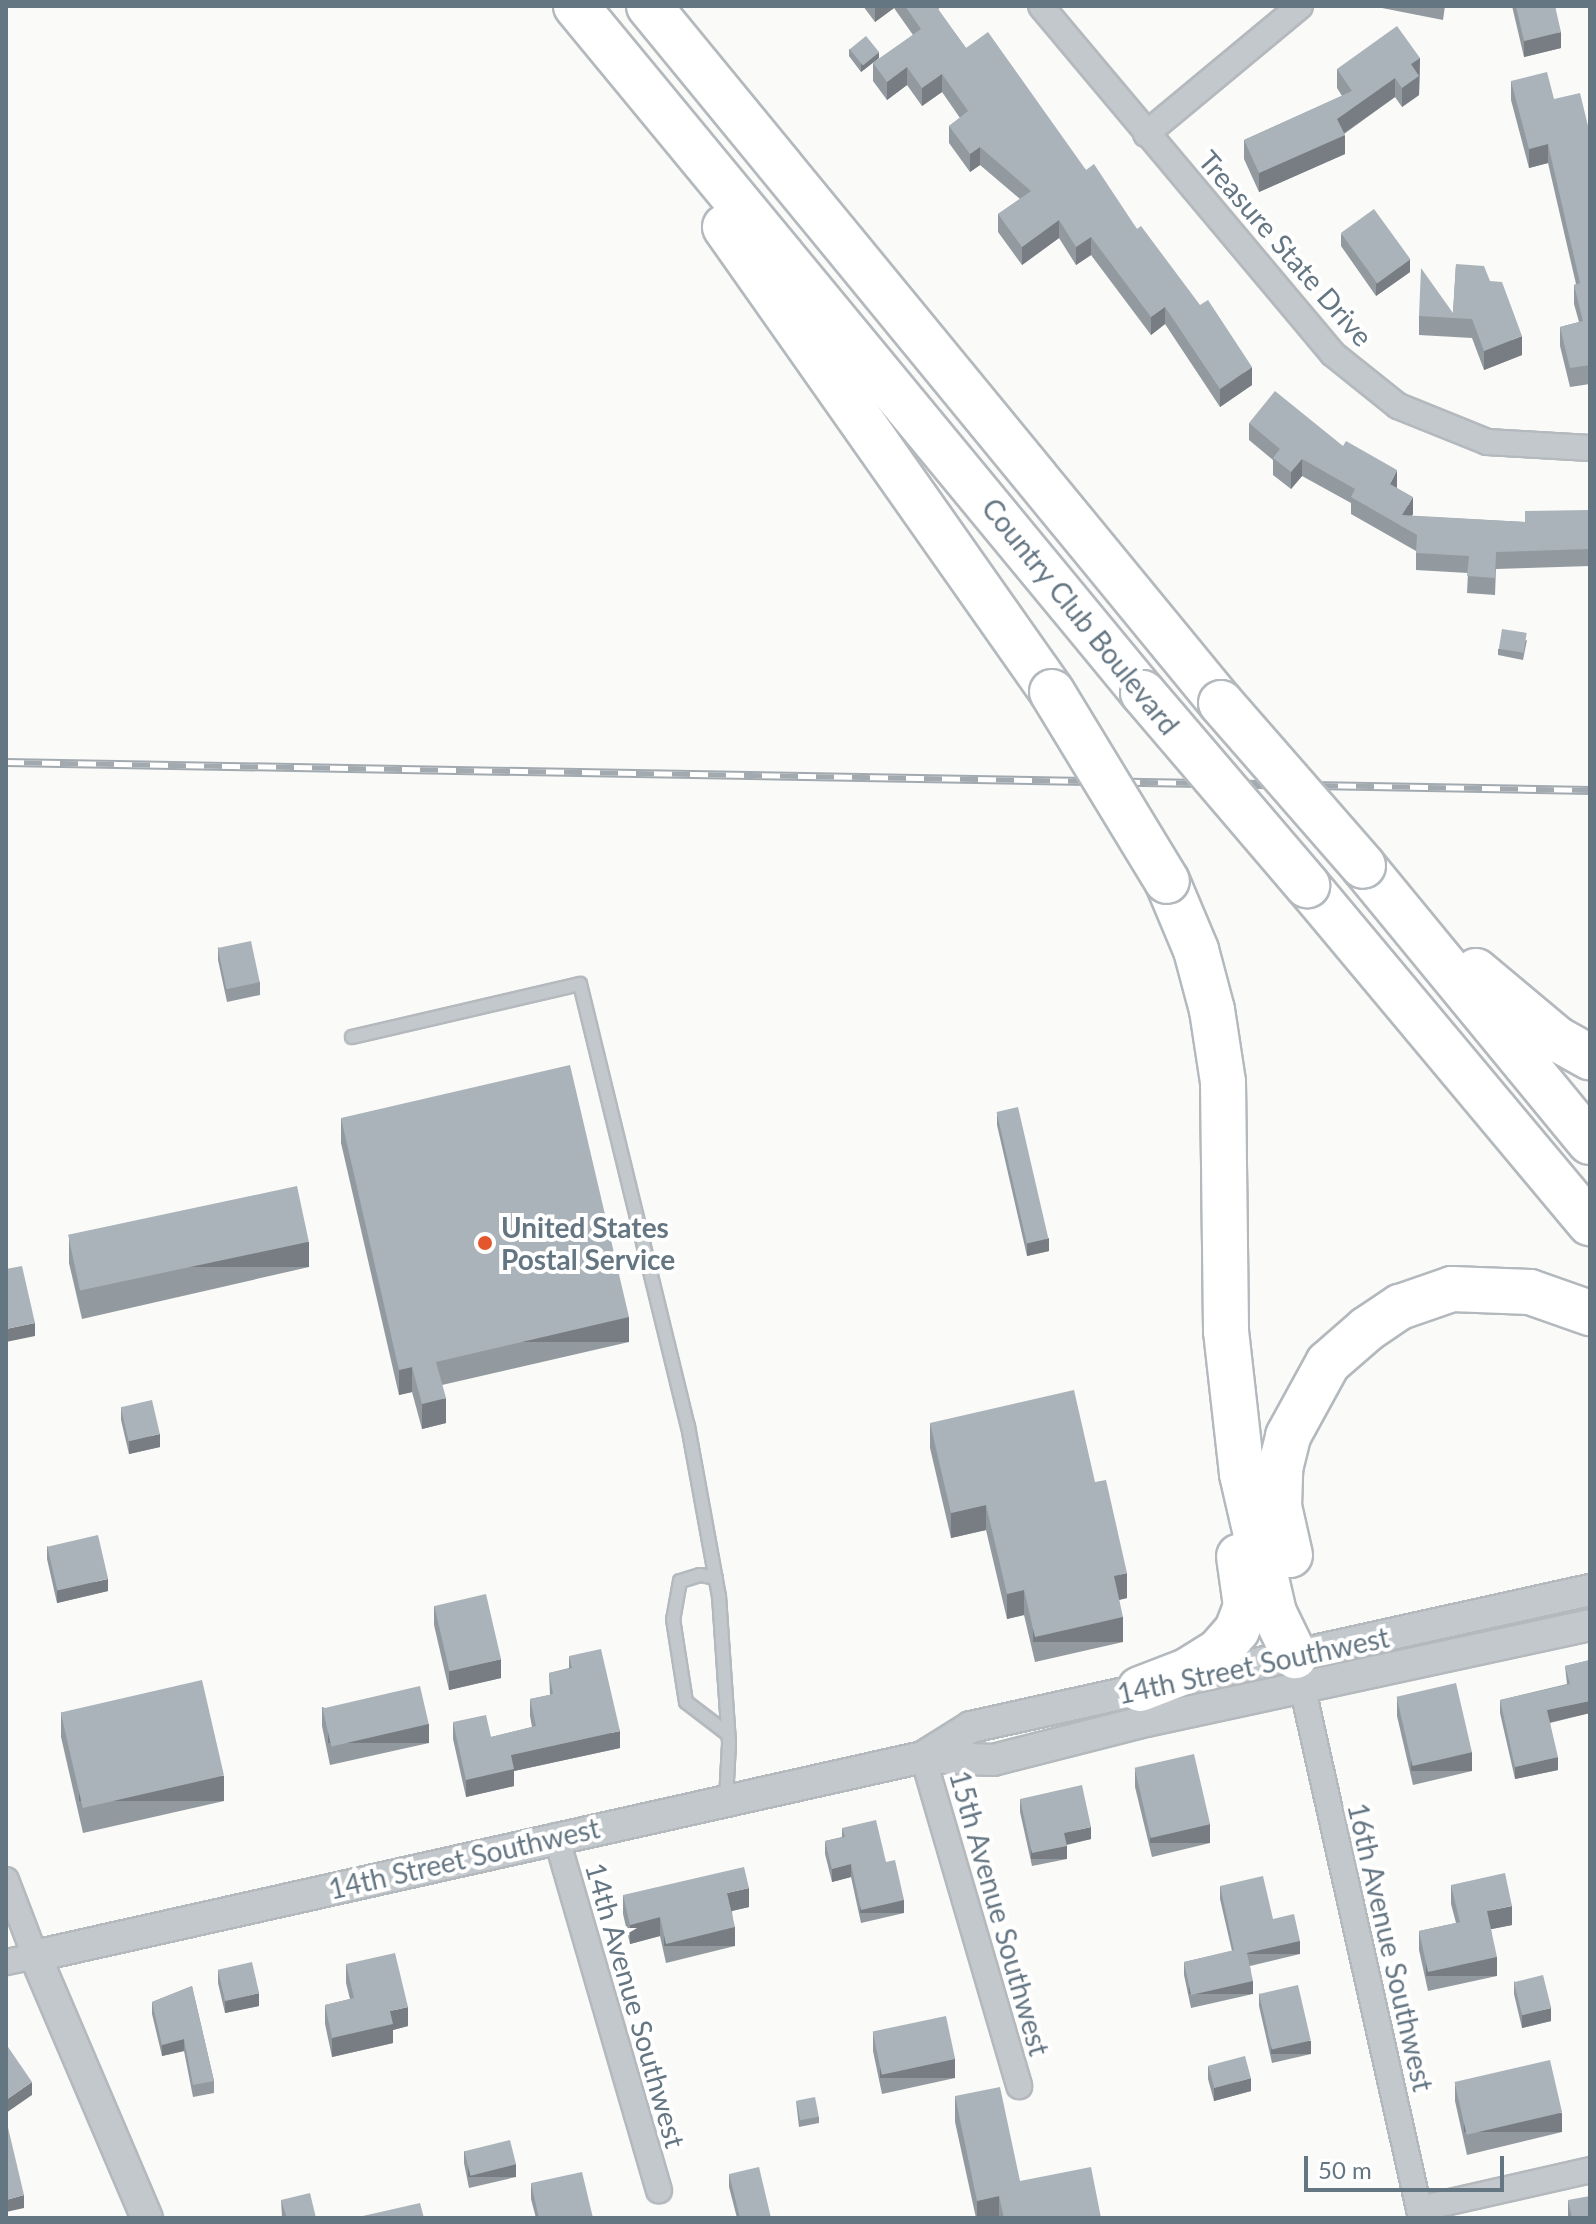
<!DOCTYPE html>
<style>
body{margin:0}
#map{position:relative;width:1596px;height:2224px;overflow:hidden;background:#fafaf8;font-family:Lato,sans-serif}
div>[style]{position:absolute}
[style*='--x']{left:calc(var(--x)*1px);top:calc(var(--y)*1px);width:calc(var(--w)*1px);rotate:calc(var(--a)*1deg)}
.roads{filter:drop-shadow(2px 0 #b4b9bd) drop-shadow(-2px 0 #b4b9bd) drop-shadow(0 2px #b4b9bd) drop-shadow(0 -2px #b4b9bd)}
.service>*{height:12px;margin:-6px;padding:0 6px;transform-origin:6px;border-radius:6px;background:#c3c8cc}
.minor>*{height:24px;margin:-12px;padding:0 12px;transform-origin:12px;border-radius:12px;background:#c3c8cc}
.tertiary>*{height:30px;margin:-15px;padding:0 15px;transform-origin:15px;border-radius:15px;background:#c3c8cc}
.motorway>*{height:44px;margin:-22px;padding:0 22px;transform-origin:22px;border-radius:22px;background:#fff}
.rail>*{height:9px;margin-top:-4.5px;transform-origin:0;background:repeating-linear-gradient(90deg,#fff 0 18px,#a2aab0 0 36px);box-sizing:border-box;border-block:2px solid #a2aab0}
.bridges{filter:drop-shadow(2px 0 #b4b9bd) drop-shadow(-2px 0 #b4b9bd) drop-shadow(0 2px #b4b9bd) drop-shadow(0 -2px #b4b9bd)}
.motorway-bridge>*{height:44px;margin:-22px;padding:0 22px;transform-origin:22px;border-radius:22px;background:#fff}
.wall>*{inset:0;background:#929a9f}
.shaded-wall>*{inset:0;background:#777d82;transform-origin:0 0}
.building>*{inset:0;background:#aab3b9;transform-origin:0 0}
.dots>*{width:22px;height:22px;translate:-50% -50%;box-sizing:border-box;border:4px solid #fff;border-radius:50%}
span{translate:-50% -50%;white-space:nowrap;text-align:center;line-height:1.15;-webkit-text-stroke:8px #fff;paint-order:stroke}
.street-label{font-size:28px;color:#657683}
.poi-label{font-size:28px;color:#657683;font-weight:700}
.left{translate:0 -50%;text-align:left}
.frame{position:absolute;inset:0;border:8px solid #657683;pointer-events:none}
.scale{position:absolute;left:1304px;top:2156px;width:200px;height:36px;box-sizing:border-box;border:4px solid #657683;border-top:0;padding-left:10px;font-size:24px;line-height:28px;white-space:nowrap;color:#657683;-webkit-text-stroke:6px #fff;paint-order:stroke}
</style>
<div id="map">
<div class="roads">
<div class="service">
<div style="--x:352;--y:1037;--w:234;--a:-13.1"></div>
<div style="--x:580;--y:984;--w:455;--a:76.3"></div>
<div style="--x:688;--y:1426;--w:173;--a:79.7"></div>
<div style="--x:719;--y:1596;--w:148;--a:86.1"></div>
<div style="--x:729;--y:1744;--w:55;--a:93.1"></div>
<div style="--x:716;--y:1578;--w:16;--a:-169"></div>
<div style="--x:700;--y:1575;--w:21;--a:163"></div>
<div style="--x:680;--y:1581;--w:39;--a:100"></div>
<div style="--x:673;--y:1619;--w:84;--a:81.1"></div>
<div style="--x:686;--y:1702;--w:53;--a:37.3"></div>
</div>
<div class="minor">
<div style="--x:1041;--y:6;--w:454;--a:50"></div>
<div style="--x:1333;--y:354;--w:83;--a:38.7"></div>
<div style="--x:1398;--y:406;--w:96;--a:22"></div>
<div style="--x:1487;--y:442;--w:103;--a:3.3"></div>
<div style="--x:1146;--y:134;--w:200;--a:-39.7"></div>
<div style="--x:1303;--y:1690;--w:541;--a:77.4"></div>
<div style="--x:923;--y:1757;--w:343;--a:73.7"></div>
<div style="--x:556;--y:1836;--w:369;--a:73.8"></div>
<div style="--x:6;--y:1880;--w:81;--a:69.1"></div>
<div style="--x:35;--y:1956;--w:30;--a:168"></div>
<div style="--x:1419;--y:2209;--w:175;--a:-12.8"></div>
</div>
<div class="tertiary">
<div style="--x:923;--y:1757;--w:57;--a:-32"></div>
<div style="--x:971;--y:1727;--w:634;--a:-12.48"></div>
<div style="--x:147;--y:2218;--w:285;--a:-113.1"></div>
<div style="--x:35;--y:1956;--w:910;--a:-12.63"></div>
<div style="--x:923;--y:1757;--w:70;--a:2.5"></div>
<div style="--x:993;--y:1760;--w:158;--a:-14.3"></div>
<div style="--x:1146;--y:1721;--w:454;--a:-12.2"></div>
</div>
<div class="motorway">
<div style="--x:576;--y:6;--w:891;--a:50.47"></div>
<div style="--x:649;--y:6;--w:902;--a:50.63"></div>
<div style="--x:725;--y:227;--w:568;--a:54.88"></div>
<div style="--x:1363;--y:866;--w:357;--a:50.6"></div>
<div style="--x:1167;--y:881;--w:75;--a:67.2"></div>
<div style="--x:1196;--y:950;--w:62;--a:75.1"></div>
<div style="--x:1212;--y:1010;--w:73;--a:81.3"></div>
<div style="--x:1223;--y:1082;--w:249;--a:89.3"></div>
<div style="--x:1226;--y:1331;--w:144;--a:83.6"></div>
<div style="--x:1242;--y:1474;--w:143;--a:77"></div>
<div style="--x:1274;--y:1613;--w:48;--a:64"></div>
<div style="--x:1307;--y:885;--w:441;--a:50.1"></div>
<div style="--x:1476;--y:971;--w:106;--a:40"></div>
<div style="--x:1557;--y:1039;--w:38;--a:29"></div>
<div style="--x:1290;--y:1555;--w:50;--a:-102.7"></div>
<div style="--x:1279;--y:1506;--w:37;--a:-88"></div>
<div style="--x:1280;--y:1469;--w:34;--a:-76"></div>
<div style="--x:1288;--y:1436;--w:83;--a:-61.3"></div>
<div style="--x:1328;--y:1363;--w:52;--a:-41.1"></div>
<div style="--x:1367;--y:1329;--w:40;--a:-34"></div>
<div style="--x:1400;--y:1307;--w:55;--a:-19.1"></div>
<div style="--x:1452;--y:1289;--w:78;--a:2.2"></div>
<div style="--x:1530;--y:1292;--w:64;--a:19.3"></div>
<div style="--x:1140;--y:1689;--w:50;--a:-21"></div>
<div style="--x:1187;--y:1671;--w:36;--a:-32"></div>
<div style="--x:1218;--y:1652;--w:29;--a:-49"></div>
<div style="--x:1237;--y:1630;--w:26;--a:-69"></div>
<div style="--x:1246;--y:1606;--w:50;--a:-98"></div>
</div>
</div>
<div class="rail">
<div style="--x:6;--y:762;--w:1584;--a:1.01"></div>
</div>
<div class="bridges">
<div class="motorway-bridge">
<div style="--x:1052;--y:692;--w:221;--a:58.7"></div>
<div style="--x:1143;--y:693;--w:253;--a:49.5"></div>
<div style="--x:1221;--y:703;--w:216;--a:48.9"></div>
</div>
</div>
<div class="wall">
<div style="clip-path:polygon(863px 6px,940px 6px,938px 10px,966px 48px,1086px 170px,1137px 229px,1252px 385px,1220px 407px,1165px 324px,1151px 335px,1091px 255px,1076px 265px,1059px 238px,1022px 265px,998px 232px,998px 214px,1020px 199px,980px 165px,970px 172px,949px 143px,949px 126px,960px 118px,942px 92px,922px 106px,907px 85px,887px 100px,873px 81px,873px 63px,913px 35px,894px 8px,875px 22px)"></div>
<div style="clip-path:polygon(1382px 6px,1445px 6px,1443px 20px,1382px 8px)"></div>
<div style="clip-path:polygon(1512px 6px,1555px 6px,1561px 48px,1524px 57px)"></div>
<div style="clip-path:polygon(849px 49px,879px 58px,861px 72px,849px 56px)"></div>
<div style="clip-path:polygon(1420px 58px,1419px 95px,1402px 107px,1395px 97px,1344px 134px,1345px 154px,1259px 192px,1244px 159px,1244px 140px,1342px 96px,1337px 88px,1337px 69px)"></div>
<div style="clip-path:polygon(1511px 81px,1554px 99px,1590px 134px,1590px 384px,1570px 387px,1560px 346px,1560px 327px,1579px 322px,1574px 304px,1574px 285px,1576px 284px,1548px 163px,1529px 168px,1511px 100px)"></div>
<div style="clip-path:polygon(1341px 234px,1410px 272px,1376px 296px,1341px 246px)"></div>
<div style="clip-path:polygon(1456px 264px,1522px 355px,1484px 370px,1472px 338px,1419px 335px,1419px 316px,1453px 313px)"></div>
<div style="clip-path:polygon(1249px 423px,1343px 446px,1397px 488px,1413px 514px,1411px 516px,1525px 522px,1590px 510px,1590px 566px,1496px 569px,1495px 595px,1467px 593px,1468px 573px,1416px 570px,1416px 551px,1351px 514px,1351px 503px,1302px 476px,1291px 489px,1273px 475px,1273px 460px,1249px 440px)"></div>
<div style="clip-path:polygon(1527px 640px,1523px 660px,1498px 655px,1498px 649px)"></div>
<div style="clip-path:polygon(218px 947px,260px 982px,260px 995px,227px 1002px,218px 960px)"></div>
<div style="clip-path:polygon(997px 1112px,1049px 1251px,1027px 1256px,997px 1125px)"></div>
<div style="clip-path:polygon(341px 1118px,629px 1342px,442px 1385px,446px 1423px,422px 1429px,412px 1392px,399px 1395px,341px 1143px)"></div>
<div style="clip-path:polygon(69px 1238px,309px 1267px,82px 1319px,69px 1263px)"></div>
<div style="clip-path:polygon(121px 1407px,160px 1447px,129px 1454px,121px 1420px)"></div>
<div style="clip-path:polygon(930px 1423px,1095px 1482px,1127px 1598px,1119px 1600px,1123px 1642px,1035px 1662px,1024px 1615px,1007px 1619px,986px 1530px,951px 1538px,930px 1448px)"></div>
<div style="clip-path:polygon(47px 1546px,108px 1591px,57px 1603px,47px 1559px)"></div>
<div style="clip-path:polygon(434px 1606px,501px 1678px,449px 1690px,434px 1625px)"></div>
<div style="clip-path:polygon(569px 1656px,620px 1748px,514px 1771px,514px 1786px,466px 1797px,453px 1739px,453px 1722px,491px 1737px,532px 1727px,530px 1716px,530px 1699px,550px 1695px,549px 1673px,569px 1668px)"></div>
<div style="clip-path:polygon(1590px 1660px,1590px 1713px,1550px 1723px,1558px 1770px,1515px 1779px,1500px 1713px,1500px 1700px,1567px 1684px,1565px 1666px)"></div>
<div style="clip-path:polygon(1397px 1697px,1472px 1771px,1413px 1785px,1397px 1716px)"></div>
<div style="clip-path:polygon(322px 1707px,429px 1743px,330px 1765px,322px 1726px)"></div>
<div style="clip-path:polygon(61px 1712px,224px 1801px,83px 1833px,61px 1737px)"></div>
<div style="clip-path:polygon(1135px 1768px,1210px 1843px,1152px 1857px,1135px 1787px)"></div>
<div style="clip-path:polygon(1020px 1799px,1091px 1839px,1067px 1845px,1067px 1859px,1032px 1866px,1020px 1812px)"></div>
<div style="clip-path:polygon(842px 1828px,886px 1862px,904px 1913px,861px 1923px,851px 1877px,832px 1882px,825px 1854px,825px 1841px,842px 1837px)"></div>
<div style="clip-path:polygon(1451px 1885px,1512px 1925px,1491px 1929px,1497px 1976px,1428px 1991px,1419px 1950px,1419px 1931px,1456px 1923px,1451px 1904px)"></div>
<div style="clip-path:polygon(1220px 1886px,1273px 1919px,1300px 1954px,1250px 1966px,1253px 1994px,1191px 2008px,1184px 1975px,1184px 1962px,1232px 1951px,1220px 1899px)"></div>
<div style="clip-path:polygon(623px 1895px,749px 1907px,732px 1911px,735px 1946px,666px 1963px,660px 1936px,630px 1944px,623px 1914px)"></div>
<div style="clip-path:polygon(346px 1964px,408px 2026px,393px 2030px,393px 2043px,332px 2057px,325px 2024px,325px 2005px,350px 1999px,346px 1983px)"></div>
<div style="clip-path:polygon(218px 1970px,259px 2006px,225px 2013px,218px 1983px)"></div>
<div style="clip-path:polygon(1514px 1981px,1551px 2021px,1522px 2028px,1514px 1994px)"></div>
<div style="clip-path:polygon(192px 1986px,214px 2081px,214px 2093px,193px 2097px,184px 2051px,162px 2056px,152px 2014px,152px 2002px)"></div>
<div style="clip-path:polygon(1259px 1993px,1311px 2054px,1272px 2063px,1259px 2006px)"></div>
<div style="clip-path:polygon(873px 2032px,955px 2078px,882px 2094px,873px 2051px)"></div>
<div style="clip-path:polygon(1208px 2066px,1251px 2091px,1214px 2101px,1208px 2079px)"></div>
<div style="clip-path:polygon(1455px 2082px,1562px 2132px,1467px 2155px,1455px 2101px)"></div>
<div style="clip-path:polygon(955px 2096px,1020px 2181px,1101px 2218px,976px 2218px,955px 2122px)"></div>
<div style="clip-path:polygon(796px 2101px,819px 2117px,819px 2123px,799px 2127px)"></div>
<div style="clip-path:polygon(464px 2151px,516px 2177px,469px 2188px,464px 2163px)"></div>
<div style="clip-path:polygon(729px 2174px,771px 2218px,737px 2218px,729px 2187px)"></div>
<div style="clip-path:polygon(531px 2183px,593px 2218px,536px 2218px,531px 2199px)"></div>
<div style="clip-path:polygon(281px 2200px,316px 2218px,282px 2218px)"></div>
<div style="clip-path:polygon(1568px 2200px,1590px 2218px,1568px 2218px)"></div>
</div>
<div class="shaded-wall">
<div style="clip-path:polygon(875px 6px,894px 6px,894px 8px,875px 22px)"></div>
<div style="clip-path:polygon(1561px 32px,1561px 48px,1524px 57px,1524px 41px)"></div>
<div style="clip-path:polygon(879px 52px,879px 58px,861px 72px,861px 65px)"></div>
<div style="clip-path:polygon(1420px 58px,1419px 95px,1402px 107px,1402px 88px,1411px 64px)"></div>
<div style="clip-path:polygon(907px 67px,907px 85px,887px 100px,887px 82px)"></div>
<div style="clip-path:polygon(942px 74px,942px 92px,922px 106px,922px 88px)"></div>
<div style="clip-path:polygon(1395px 78px,1395px 97px,1337px 138px,1337px 119px)"></div>
<div style="clip-path:polygon(1345px 135px,1345px 154px,1259px 192px,1259px 173px)"></div>
<div style="clip-path:polygon(1548px 144px,1548px 163px,1529px 168px,1529px 149px)"></div>
<div style="clip-path:polygon(980px 147px,980px 165px,970px 172px,970px 154px)"></div>
<div style="clip-path:polygon(1059px 220px,1059px 238px,1022px 265px,1022px 247px)"></div>
<div style="clip-path:polygon(1091px 237px,1091px 255px,1076px 265px,1076px 247px)"></div>
<div style="clip-path:polygon(1410px 259px,1410px 272px,1376px 296px,1376px 284px)"></div>
<div style="clip-path:polygon(1165px 307px,1165px 324px,1151px 335px,1151px 317px)"></div>
<div style="clip-path:polygon(1522px 336px,1522px 355px,1484px 370px,1484px 351px)"></div>
<div style="clip-path:polygon(1252px 367px,1252px 385px,1220px 407px,1220px 389px)"></div>
<div style="clip-path:polygon(1302px 459px,1302px 476px,1291px 489px,1291px 472px)"></div>
<div style="clip-path:polygon(1397px 470px,1397px 487px,1390px 501px,1390px 484px)"></div>
<div style="clip-path:polygon(1413px 497px,1413px 514px,1405px 528px,1402px 515px)"></div>
<div style="clip-path:polygon(1049px 1238px,1049px 1251px,1027px 1256px,1027px 1243px)"></div>
<div style="left:309px;top:1242px;width:25px;height:233px;rotate:90deg"></div>
<div style="left:629px;top:1317px;width:25px;height:198px;rotate:90deg"></div>
<div style="clip-path:polygon(35px 1323px,35px 1336px,6px 1342px,6px 1329px)"></div>
<div style="clip-path:polygon(412px 1367px,412px 1392px,399px 1395px,399px 1370px)"></div>
<div style="clip-path:polygon(446px 1398px,446px 1423px,422px 1429px,422px 1404px)"></div>
<div style="clip-path:polygon(160px 1434px,160px 1447px,129px 1454px,129px 1441px)"></div>
<div style="clip-path:polygon(986px 1505px,986px 1530px,951px 1538px,951px 1513px)"></div>
<div style="clip-path:polygon(1127px 1573px,1127px 1598px,1114px 1601px,1114px 1576px)"></div>
<div style="clip-path:polygon(108px 1579px,108px 1591px,57px 1603px,57px 1590px)"></div>
<div style="clip-path:polygon(1024px 1590px,1024px 1615px,1007px 1619px,1007px 1594px)"></div>
<div style="left:1123px;top:1617px;width:25px;height:90px;rotate:90deg"></div>
<div style="clip-path:polygon(501px 1659px,501px 1678px,449px 1690px,449px 1671px)"></div>
<div style="clip-path:polygon(1590px 1701px,1590px 1713px,1547px 1723px,1547px 1710px)"></div>
<div style="left:429px;top:1724px;width:19px;height:101px;rotate:90deg"></div>
<div style="clip-path:polygon(620px 1731px,620px 1748px,514px 1771px,514px 1786px,466px 1797px,466px 1780px,511px 1755px)"></div>
<div style="left:1472px;top:1752px;width:19px;height:61px;rotate:90deg"></div>
<div style="clip-path:polygon(1558px 1757px,1558px 1770px,1515px 1779px,1515px 1767px)"></div>
<div style="left:224px;top:1776px;width:25px;height:145px;rotate:90deg"></div>
<div style="left:1210px;top:1824px;width:19px;height:60px;rotate:90deg"></div>
<div style="clip-path:polygon(1091px 1827px,1091px 1839px,1064px 1845px,1064px 1833px)"></div>
<div style="left:1067px;top:1846px;width:13px;height:36px;rotate:90deg"></div>
<div style="clip-path:polygon(851px 1864px,851px 1877px,832px 1882px,832px 1869px)"></div>
<div style="clip-path:polygon(749px 1888px,749px 1907px,727px 1912px,727px 1893px)"></div>
<div style="left:904px;top:1900px;width:13px;height:44px;rotate:90deg"></div>
<div style="clip-path:polygon(1512px 1906px,1512px 1925px,1487px 1930px,1487px 1911px)"></div>
<div style="clip-path:polygon(660px 1917px,660px 1936px,630px 1944px,630px 1925px)"></div>
<div style="left:735px;top:1927px;width:19px;height:71px;rotate:90deg"></div>
<div style="left:1300px;top:1941px;width:13px;height:54px;rotate:90deg"></div>
<div style="left:1497px;top:1957px;width:19px;height:71px;rotate:90deg"></div>
<div style="left:1253px;top:1981px;width:13px;height:64px;rotate:90deg"></div>
<div style="clip-path:polygon(259px 1993px,259px 2006px,225px 2013px,225px 2001px)"></div>
<div style="clip-path:polygon(408px 2007px,408px 2026px,393px 2030px,393px 2043px,332px 2057px,332px 2038px,390px 2011px)"></div>
<div style="clip-path:polygon(1551px 2008px,1551px 2021px,1522px 2028px,1522px 2015px)"></div>
<div style="clip-path:polygon(184px 2039px,184px 2051px,162px 2056px,162px 2045px)"></div>
<div style="left:1311px;top:2041px;width:13px;height:40px;rotate:90deg"></div>
<div style="left:955px;top:2059px;width:19px;height:75px;rotate:90deg"></div>
<div style="clip-path:polygon(1251px 2078px,1251px 2091px,1214px 2101px,1214px 2088px)"></div>
<div style="clip-path:polygon(32px 2082px,32px 2095px,6px 2113px,6px 2100px)"></div>
<div style="left:1562px;top:2113px;width:19px;height:98px;rotate:90deg"></div>
<div style="left:516px;top:2164px;width:13px;height:48px;rotate:90deg"></div>
<div style="clip-path:polygon(24px 2195px,24px 2208px,6px 2212px,6px 2200px)"></div>
<div style="clip-path:polygon(999px 2196px,999px 2218px,977px 2218px,977px 2201px)"></div>
</div>
<div class="building">
<div style="clip-path:polygon(905px 6px,936px 6px,966px 48px,988px 32px,1086px 170px,1094px 164px,1137px 229px,1141px 226px,1200px 305px,1208px 300px,1252px 367px,1220px 389px,1165px 307px,1151px 317px,1091px 237px,1076px 247px,1059px 220px,1022px 247px,998px 214px,1031px 191px,980px 147px,970px 154px,949px 126px,968px 111px,942px 74px,922px 88px,907px 67px,887px 82px,873px 63px,921px 29px)"></div>
<div style="clip-path:polygon(1516px 6px,1555px 6px,1561px 32px,1524px 41px)"></div>
<div style="clip-path:polygon(1397px 26px,1420px 58px,1411px 64px,1419px 76px,1402px 88px,1395px 78px,1337px 119px,1345px 135px,1259px 173px,1244px 140px,1352px 91px,1337px 69px)"></div>
<div style="left:866px;top:36px;width:21px;height:21px;rotate:51deg"></div>
<div style="clip-path:polygon(1547px 72px,1554px 99px,1580px 93px,1590px 134px,1590px 365px,1570px 368px,1560px 327px,1583px 321px,1574px 285px,1580px 283px,1548px 144px,1529px 149px,1511px 81px)"></div>
<div style="left:1374px;top:209px;width:62px;height:41px;rotate:54deg"></div>
<div style="clip-path:polygon(1456px 264px,1484px 266px,1490px 281px,1502px 282px,1522px 336px,1484px 351px,1472px 319px,1419px 316px,1421px 268px,1453px 313px)"></div>
<div style="clip-path:polygon(1275px 391px,1343px 446px,1346px 441px,1397px 470px,1390px 484px,1413px 497px,1402px 515px,1525px 522px,1525px 511px,1590px 510px,1590px 549px,1496px 552px,1495px 578px,1467px 576px,1469px 556px,1416px 553px,1417px 535px,1351px 497px,1355px 489px,1302px 459px,1291px 472px,1273px 458px,1280px 449px,1249px 423px)"></div>
<div style="left:1502px;top:629px;width:25px;height:20px;rotate:9deg"></div>
<div style="left:251px;top:941px;width:42px;height:34px;rotate:78deg"></div>
<div style="clip-path:polygon(570px 1065px,629px 1317px,436px 1362px,446px 1398px,422px 1404px,412px 1367px,399px 1370px,341px 1118px)"></div>
<div style="left:1018px;top:1107px;width:135px;height:22px;rotate:77deg"></div>
<div style="left:297px;top:1186px;width:57px;height:234px;rotate:78deg"></div>
<div style="clip-path:polygon(22px 1266px,35px 1323px,6px 1329px,6px 1269px)"></div>
<div style="clip-path:polygon(1074px 1390px,1095px 1482px,1106px 1480px,1127px 1573px,1114px 1576px,1123px 1617px,1035px 1637px,1024px 1590px,1007px 1594px,986px 1505px,951px 1513px,930px 1423px)"></div>
<div style="left:152px;top:1400px;width:35px;height:32px;rotate:77deg"></div>
<div style="left:98px;top:1535px;width:45px;height:52px;rotate:77deg"></div>
<div style="left:486px;top:1594px;width:67px;height:53px;rotate:77deg"></div>
<div style="clip-path:polygon(601px 1649px,620px 1731px,511px 1755px,514px 1769px,466px 1780px,453px 1722px,486px 1715px,491px 1737px,536px 1726px,530px 1699px,553px 1694px,549px 1673px,572px 1668px,569px 1656px)"></div>
<div style="clip-path:polygon(1590px 1660px,1590px 1701px,1547px 1710px,1558px 1757px,1515px 1767px,1500px 1700px,1570px 1684px,1565px 1666px)"></div>
<div style="left:202px;top:1680px;width:98px;height:145px;rotate:77deg"></div>
<div style="left:1456px;top:1683px;width:71px;height:61px;rotate:77deg"></div>
<div style="left:420px;top:1686px;width:39px;height:100px;rotate:77deg"></div>
<div style="left:1194px;top:1754px;width:72px;height:61px;rotate:77deg"></div>
<div style="clip-path:polygon(1082px 1785px,1091px 1827px,1064px 1833px,1067px 1846px,1032px 1853px,1020px 1799px)"></div>
<div style="clip-path:polygon(876px 1820px,886px 1862px,895px 1860px,904px 1900px,861px 1910px,851px 1864px,832px 1869px,825px 1841px,845px 1837px,842px 1828px)"></div>
<div style="clip-path:polygon(744px 1867px,749px 1888px,727px 1893px,735px 1927px,666px 1944px,660px 1917px,630px 1925px,623px 1895px)"></div>
<div style="clip-path:polygon(1505px 1873px,1512px 1906px,1487px 1911px,1497px 1957px,1428px 1972px,1419px 1931px,1460px 1922px,1451px 1885px)"></div>
<div style="clip-path:polygon(1263px 1876px,1273px 1919px,1294px 1914px,1300px 1941px,1247px 1953px,1253px 1981px,1191px 1995px,1184px 1962px,1234px 1950px,1220px 1886px)"></div>
<div style="clip-path:polygon(395px 1953px,408px 2007px,390px 2011px,393px 2024px,332px 2038px,325px 2005px,354px 1998px,346px 1964px)"></div>
<div style="left:252px;top:1962px;width:32px;height:35px;rotate:77deg"></div>
<div style="left:1543px;top:1975px;width:34px;height:30px;rotate:76deg"></div>
<div style="left:1298px;top:1985px;width:57px;height:40px;rotate:77deg"></div>
<div style="clip-path:polygon(192px 1986px,214px 2081px,193px 2085px,184px 2039px,162px 2045px,152px 2002px)"></div>
<div style="left:946px;top:2016px;width:44px;height:75px;rotate:78deg"></div>
<div style="clip-path:polygon(6px 2044px,32px 2082px,6px 2100px)"></div>
<div style="left:1245px;top:2056px;width:23px;height:38px;rotate:75deg"></div>
<div style="left:1550px;top:2060px;width:54px;height:98px;rotate:77deg"></div>
<div style="clip-path:polygon(1000px 2087px,1020px 2181px,1091px 2167px,1101px 2218px,1004px 2218px,999px 2196px,977px 2201px,955px 2096px)"></div>
<div style="left:815px;top:2097px;width:20px;height:19px;rotate:79deg"></div>
<div style="clip-path:polygon(6px 2119px,24px 2195px,6px 2200px)"></div>
<div style="left:510px;top:2140px;width:25px;height:47px;rotate:76deg"></div>
<div style="clip-path:polygon(759px 2167px,771px 2218px,740px 2218px,729px 2174px)"></div>
<div style="clip-path:polygon(582px 2172px,593px 2218px,539px 2218px,531px 2183px)"></div>
<div style="clip-path:polygon(310px 2193px,316px 2218px,287px 2218px,281px 2200px)"></div>
<div style="clip-path:polygon(1590px 2196px,1590px 2218px,1572px 2218px,1568px 2200px)"></div>
<div style="clip-path:polygon(420px 2203px,424px 2218px,354px 2218px)"></div>
</div>
<div class="dots">
<div style="left:485px;top:1243px;background:#e4572e"></div>
</div>
<div class="street-label">
<span style="left:1286px;top:248px;rotate:49deg">Treasure State Drive</span>
<span style="left:1081px;top:616px;rotate:51deg">Country Club Boulevard</span>
<span style="left:1253px;top:1665px;rotate:-12deg">14th Street Southwest</span>
<span style="left:464px;top:1858px;rotate:-13deg">14th Street Southwest</span>
<span style="left:1000px;top:1913px;rotate:74deg">15th Avenue Southwest</span>
<span style="left:1391px;top:1947px;rotate:77deg">16th Avenue Southwest</span>
<span style="left:636px;top:2005px;rotate:74deg">14th Avenue Southwest</span>
</div>
<div class="poi-label">
<span class="left" style="left:501px;top:1243px">United States<br>Postal Service</span>
</div>
<div class="frame"></div>
<div class="scale">50 m</div>
</div>
